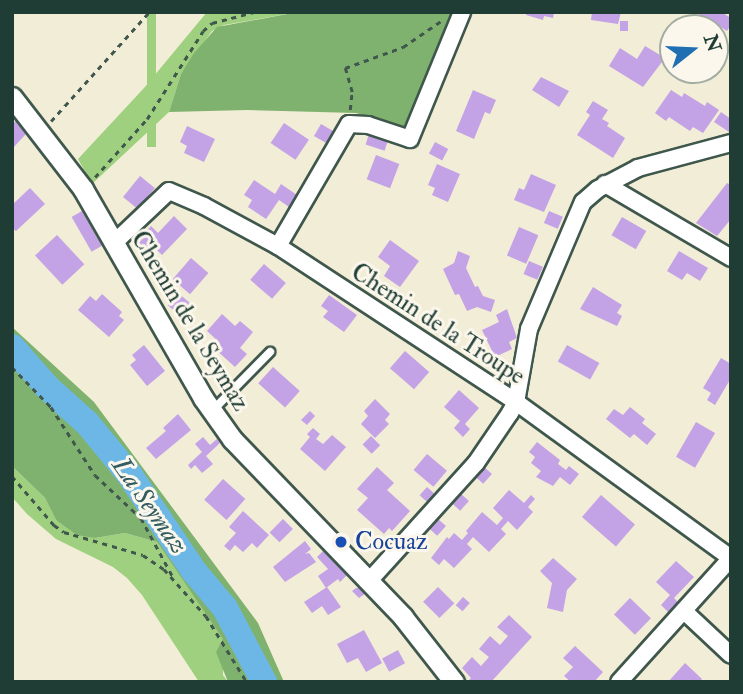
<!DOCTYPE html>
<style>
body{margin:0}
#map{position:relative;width:743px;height:694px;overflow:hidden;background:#f2edd6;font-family:"IM FELL Double Pica",serif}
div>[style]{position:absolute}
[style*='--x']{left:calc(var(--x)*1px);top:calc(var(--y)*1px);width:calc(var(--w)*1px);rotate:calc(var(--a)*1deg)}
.green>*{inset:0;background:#9fd07f;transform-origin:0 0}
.forest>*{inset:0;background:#7fb26e}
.river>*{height:26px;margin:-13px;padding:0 13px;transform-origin:13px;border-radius:13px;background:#6db7e6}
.building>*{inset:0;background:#c3a2e5;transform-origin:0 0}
.path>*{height:2.5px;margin-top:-1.25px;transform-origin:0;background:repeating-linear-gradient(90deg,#3f574c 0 5px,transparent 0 10px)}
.roads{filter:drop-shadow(2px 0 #3f574c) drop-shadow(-2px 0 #3f574c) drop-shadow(0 2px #3f574c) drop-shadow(0 -2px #3f574c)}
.service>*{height:8px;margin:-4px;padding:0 4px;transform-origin:4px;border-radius:4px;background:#fff}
.minor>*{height:16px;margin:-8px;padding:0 8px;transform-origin:8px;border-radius:8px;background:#fff}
.tertiary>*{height:19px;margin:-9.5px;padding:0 9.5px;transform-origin:9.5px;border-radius:9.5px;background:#fff}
.dots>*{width:19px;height:19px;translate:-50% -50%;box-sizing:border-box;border:4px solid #fbf7ec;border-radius:50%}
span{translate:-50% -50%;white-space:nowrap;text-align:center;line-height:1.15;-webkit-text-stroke:6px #fbf7ec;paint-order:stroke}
.street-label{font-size:24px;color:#1f3d34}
.transit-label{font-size:24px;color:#164399}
.left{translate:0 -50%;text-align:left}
.water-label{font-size:26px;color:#325c60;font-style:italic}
.frame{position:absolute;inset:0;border:14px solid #1f3d34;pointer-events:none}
.north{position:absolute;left:659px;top:14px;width:70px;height:70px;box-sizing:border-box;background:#fbf7ec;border:2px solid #a3ada2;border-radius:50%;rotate:72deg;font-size:19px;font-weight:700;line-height:28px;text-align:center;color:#1f3d34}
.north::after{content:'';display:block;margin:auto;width:24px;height:32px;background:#1f6fb2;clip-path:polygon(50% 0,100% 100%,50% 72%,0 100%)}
</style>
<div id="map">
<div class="green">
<div style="left:147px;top:12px;width:9px;height:135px"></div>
<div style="clip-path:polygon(207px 12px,298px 12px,224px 25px,212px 31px,181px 74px,169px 112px,92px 184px,78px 159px,144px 88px)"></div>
<div style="clip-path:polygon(12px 466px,45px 498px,56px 520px,95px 538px,125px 533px,157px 542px,224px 639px,223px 675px,228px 682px,199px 682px,142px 595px,127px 578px,113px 567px,56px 539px,27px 514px,12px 497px)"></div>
</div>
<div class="forest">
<div style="clip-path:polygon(298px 12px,458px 12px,407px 127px,356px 113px,247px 110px,169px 112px,181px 74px,194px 53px,217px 27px)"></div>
<div style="clip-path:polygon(12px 327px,94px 402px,258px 623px,284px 682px,228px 682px,216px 652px,223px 639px,157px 542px,125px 533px,95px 538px,77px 535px,56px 520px,45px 498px,12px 466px)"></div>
</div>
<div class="river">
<div style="--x:12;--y:347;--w:55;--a:48.7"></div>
<div style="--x:48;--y:388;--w:52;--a:41.9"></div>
<div style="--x:87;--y:423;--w:66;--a:50.5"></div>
<div style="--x:129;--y:474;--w:117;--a:56.2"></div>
<div style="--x:194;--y:571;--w:48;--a:50"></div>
<div style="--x:225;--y:608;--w:84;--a:62.2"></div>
</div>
<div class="building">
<div style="clip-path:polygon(527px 12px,554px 12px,553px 18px,544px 16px,543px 20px,526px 15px)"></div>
<div style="clip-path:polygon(592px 12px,621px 12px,618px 24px,591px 20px)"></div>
<div style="clip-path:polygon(701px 12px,721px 12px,731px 18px,731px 25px,727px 31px,719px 26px,715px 32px,715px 28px,691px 28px)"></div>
<div style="left:620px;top:21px;width:8px;height:10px"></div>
<div style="clip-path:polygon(645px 46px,665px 58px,643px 87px,609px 66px,620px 48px,637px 59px)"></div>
<div style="clip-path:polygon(541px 77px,569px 91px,559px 107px,532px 90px)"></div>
<div style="clip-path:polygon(473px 90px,496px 100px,490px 114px,485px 112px,474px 139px,456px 131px)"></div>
<div style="clip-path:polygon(671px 90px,682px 97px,684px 93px,705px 106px,707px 102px,719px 110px,703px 133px,693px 127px,690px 131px,669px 117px,666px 121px,655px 113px)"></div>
<div style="clip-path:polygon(593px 101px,608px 110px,602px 119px,609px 123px,607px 126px,625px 138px,613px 158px,577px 135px,590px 115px,586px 112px)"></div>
<div style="clip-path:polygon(721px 112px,731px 119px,729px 132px,714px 122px)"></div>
<div style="clip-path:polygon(16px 121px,26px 134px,12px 149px,12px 124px)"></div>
<div style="left:284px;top:123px;width:30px;height:24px;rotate:34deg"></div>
<div style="left:321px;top:124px;width:14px;height:14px;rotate:30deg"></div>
<div style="clip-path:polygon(187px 126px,215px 139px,204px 162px,184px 153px,187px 146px,180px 142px)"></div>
<div style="left:369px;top:134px;width:20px;height:11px;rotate:18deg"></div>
<div style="left:435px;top:142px;width:15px;height:13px;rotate:28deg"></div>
<div style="left:376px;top:155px;width:25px;height:26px;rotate:21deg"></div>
<div style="clip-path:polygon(437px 164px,460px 174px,448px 202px,432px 195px,435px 188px,428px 185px)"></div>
<div style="clip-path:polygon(531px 174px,556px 185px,544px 212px,514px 200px,519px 188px,524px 190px)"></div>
<div style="left:140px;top:176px;width:19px;height:27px;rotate:39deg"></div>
<div style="clip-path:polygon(254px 180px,275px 194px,281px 184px,297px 195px,289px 207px,279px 200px,266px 219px,248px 207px,252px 200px,244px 195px)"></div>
<div style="clip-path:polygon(727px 183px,731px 185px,731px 219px,717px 236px,696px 223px)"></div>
<div style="clip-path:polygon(30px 188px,45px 204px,16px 231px,12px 228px,12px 205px)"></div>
<div style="left:82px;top:211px;width:40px;height:12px;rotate:60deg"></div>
<div style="left:549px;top:211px;width:15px;height:13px;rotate:23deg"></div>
<div style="clip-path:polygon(174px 216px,187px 229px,162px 255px,155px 248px,150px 253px,137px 241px,151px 226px,158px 233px)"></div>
<div style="left:622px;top:217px;width:28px;height:21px;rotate:30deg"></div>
<div style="left:519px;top:227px;width:21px;height:31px;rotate:23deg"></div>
<div style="left:57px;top:235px;width:40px;height:30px;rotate:47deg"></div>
<div style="clip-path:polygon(390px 240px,419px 261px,400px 287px,384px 276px,390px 266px,378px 257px)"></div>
<div style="clip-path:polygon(458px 251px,470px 256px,466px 268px,475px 287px,478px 286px,483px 296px,495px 300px,491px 312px,477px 307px,467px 311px,459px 294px,455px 295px,443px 269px,454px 263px)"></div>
<div style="clip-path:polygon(679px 251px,708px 268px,700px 281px,687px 273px,682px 280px,667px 271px)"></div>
<div style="left:191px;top:258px;width:23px;height:28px;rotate:41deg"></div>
<div style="left:529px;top:261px;width:15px;height:14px;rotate:23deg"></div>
<div style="left:264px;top:264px;width:29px;height:21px;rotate:41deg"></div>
<div style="clip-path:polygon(593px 287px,622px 305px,617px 313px,622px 316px,617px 326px,580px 309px)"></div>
<div style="left:178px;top:293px;width:16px;height:16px;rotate:40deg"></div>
<div style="clip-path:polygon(102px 294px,122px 312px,119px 316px,124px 320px,109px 337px,78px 310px,90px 296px,96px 301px)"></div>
<div style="clip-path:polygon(329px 295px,357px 315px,344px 332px,323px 317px,328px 311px,321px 306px)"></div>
<div style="clip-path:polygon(507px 309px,517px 338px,509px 342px,512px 349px,495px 357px,482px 330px,499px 322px,496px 315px)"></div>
<div style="clip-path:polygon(222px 314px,235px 326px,240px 321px,253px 332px,240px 348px,247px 354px,235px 367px,215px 349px,220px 343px,207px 331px)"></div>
<div style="clip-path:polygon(144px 345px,165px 371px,147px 386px,130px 365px,136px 360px,132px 355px)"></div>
<div style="left:567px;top:345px;width:37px;height:19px;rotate:29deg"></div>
<div style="left:405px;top:351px;width:32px;height:23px;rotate:41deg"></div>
<div style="clip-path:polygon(721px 358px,731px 364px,731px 378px,715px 405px,707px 400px,711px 393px,703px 388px)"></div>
<div style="left:273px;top:367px;width:36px;height:22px;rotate:42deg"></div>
<div style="clip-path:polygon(459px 390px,479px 408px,465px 424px,470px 429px,463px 437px,454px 428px,460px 421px,444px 407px)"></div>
<div style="clip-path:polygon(375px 399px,390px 414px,385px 420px,389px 424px,375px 438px,361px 424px,368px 416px,364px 411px)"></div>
<div style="clip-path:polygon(630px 407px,645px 419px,642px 423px,656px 434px,647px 445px,634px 434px,630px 438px,606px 419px,614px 409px,623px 415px)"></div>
<div style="clip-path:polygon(310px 411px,315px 416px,307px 425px,301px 420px)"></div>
<div style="clip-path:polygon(178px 414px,191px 430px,156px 459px,146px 448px,166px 431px,163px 428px)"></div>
<div style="left:696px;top:422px;width:22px;height:40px;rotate:30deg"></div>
<div style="clip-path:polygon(313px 428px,320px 434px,316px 439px,323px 444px,332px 435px,346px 447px,325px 471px,300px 449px,310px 437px,307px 434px)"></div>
<div style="left:371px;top:436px;width:13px;height:12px;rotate:45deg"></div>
<div style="clip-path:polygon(203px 437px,210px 445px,217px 439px,220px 443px,206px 456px,213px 464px,202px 473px,195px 465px,191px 469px,188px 465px,202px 452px,195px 444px)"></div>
<div style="clip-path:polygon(537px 442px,560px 460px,558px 464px,566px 470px,569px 466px,579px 474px,570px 485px,560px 477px,553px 486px,536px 477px,541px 471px,531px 463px,535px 457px,529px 452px)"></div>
<div style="left:427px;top:454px;width:26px;height:21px;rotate:40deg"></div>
<div style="left:483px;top:466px;width:12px;height:13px;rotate:42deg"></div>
<div style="clip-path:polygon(377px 467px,394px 483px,387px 490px,410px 511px,392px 531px,389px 528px,384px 534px,357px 510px,368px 498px,357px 489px)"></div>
<div style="left:223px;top:479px;width:30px;height:28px;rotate:42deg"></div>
<div style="left:427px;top:487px;width:12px;height:11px;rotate:42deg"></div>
<div style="clip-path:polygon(509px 490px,524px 503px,531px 495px,535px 499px,528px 507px,533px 512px,517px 530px,508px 521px,501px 529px,506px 534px,489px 552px,473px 537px,467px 544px,472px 549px,454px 568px,444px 559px,439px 565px,431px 558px,447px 537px,449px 539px,454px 533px,462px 540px,468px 533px,466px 531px,482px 512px,497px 525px,503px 518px,493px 508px)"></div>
<div style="left:460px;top:493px;width:12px;height:13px;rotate:42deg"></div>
<div style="left:601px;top:495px;width:45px;height:29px;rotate:41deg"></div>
<div style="clip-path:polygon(243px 511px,269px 535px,257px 548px,252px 543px,243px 552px,235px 545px,230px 551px,224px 546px,236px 533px,229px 527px)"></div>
<div style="left:437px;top:518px;width:12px;height:13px;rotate:42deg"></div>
<div style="left:283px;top:519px;width:14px;height:19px;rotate:45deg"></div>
<div style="clip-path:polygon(305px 541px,311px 549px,305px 554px,309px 553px,316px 562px,285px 582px,273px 567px)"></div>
<div style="clip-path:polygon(324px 550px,348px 574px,340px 582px,338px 579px,326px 588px,318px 576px,328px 569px,317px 557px)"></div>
<div style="clip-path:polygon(553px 558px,577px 579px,567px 590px,563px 612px,547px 608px,552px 583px,540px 571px)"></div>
<div style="clip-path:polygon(676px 561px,694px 577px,674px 598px,679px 603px,669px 613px,661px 605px,670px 595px,656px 582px)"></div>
<div style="clip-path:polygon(327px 587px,341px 607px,328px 615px,322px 606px,312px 613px,304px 602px)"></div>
<div style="left:438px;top:587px;width:23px;height:21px;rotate:45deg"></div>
<div style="clip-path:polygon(356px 588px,361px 588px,366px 593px,359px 598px,352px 591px)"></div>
<div style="left:463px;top:597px;width:9px;height:11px;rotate:41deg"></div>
<div style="left:630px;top:598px;width:29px;height:23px;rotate:44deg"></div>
<div style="clip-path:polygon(509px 615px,532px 637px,491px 682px,467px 682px,471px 678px,462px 668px,472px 657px,481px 666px,489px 657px,479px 649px,490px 636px,500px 645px,508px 636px,497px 627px)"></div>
<div style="clip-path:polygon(364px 630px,382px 663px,366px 672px,358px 658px,347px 663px,337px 644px)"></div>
<div style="clip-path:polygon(575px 646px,603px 672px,594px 682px,571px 682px,564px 676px,573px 667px,563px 658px)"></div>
<div style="left:398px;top:650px;width:15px;height:18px;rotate:62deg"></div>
<div style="clip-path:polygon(685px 663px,702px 679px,699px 682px,668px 682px)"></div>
</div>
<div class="path">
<div style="--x:350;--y:110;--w:18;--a:-84"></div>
<div style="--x:352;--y:92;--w:25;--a:-106"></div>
<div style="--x:345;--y:68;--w:62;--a:-19.9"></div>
<div style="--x:403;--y:47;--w:46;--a:-34.4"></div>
<div style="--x:51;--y:121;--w:147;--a:-48"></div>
<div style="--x:95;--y:177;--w:78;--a:-48.1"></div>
<div style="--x:147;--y:119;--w:104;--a:-57.5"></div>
<div style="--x:203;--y:31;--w:12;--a:-42"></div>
<div style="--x:212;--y:23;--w:43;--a:-14.7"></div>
<div style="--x:12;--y:367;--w:56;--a:45.7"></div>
<div style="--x:51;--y:407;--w:81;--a:57.1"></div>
<div style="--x:95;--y:475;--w:63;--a:43.1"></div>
<div style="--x:141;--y:518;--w:67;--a:61.5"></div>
<div style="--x:12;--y:476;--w:65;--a:49.4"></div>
<div style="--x:54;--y:525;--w:12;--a:35"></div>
<div style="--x:64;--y:532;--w:82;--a:16.2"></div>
<div style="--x:143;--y:555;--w:25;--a:34"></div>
<div style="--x:164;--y:569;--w:63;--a:48.2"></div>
<div style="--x:206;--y:616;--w:78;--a:58.2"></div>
</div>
<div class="roads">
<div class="service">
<div style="--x:212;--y:411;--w:83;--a:-45.5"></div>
</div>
<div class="minor">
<div style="--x:605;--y:184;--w:146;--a:30.4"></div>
<div style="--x:115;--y:242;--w:74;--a:-43.4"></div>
<div style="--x:169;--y:191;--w:38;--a:23"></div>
<div style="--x:204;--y:206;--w:84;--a:28.4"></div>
<div style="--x:278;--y:246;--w:285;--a:33.2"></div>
<div style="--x:516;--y:402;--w:266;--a:36"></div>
<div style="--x:278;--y:246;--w:141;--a:-59.8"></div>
<div style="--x:349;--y:124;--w:19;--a:3"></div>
<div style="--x:368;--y:125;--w:44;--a:18.4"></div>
<div style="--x:410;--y:139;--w:137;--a:-67.7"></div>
<div style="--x:369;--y:581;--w:159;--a:-47.8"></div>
<div style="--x:476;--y:463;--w:60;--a:-55.8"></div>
<div style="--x:510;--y:413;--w:13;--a:-61"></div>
<div style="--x:516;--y:402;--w:74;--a:-79.9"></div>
<div style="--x:529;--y:329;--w:138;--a:-67"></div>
<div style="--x:583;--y:202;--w:20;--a:-41"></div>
<div style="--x:598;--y:189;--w:45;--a:-27.7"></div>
<div style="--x:638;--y:168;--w:96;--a:-15"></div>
<div style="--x:684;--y:611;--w:64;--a:43.1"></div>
<div style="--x:619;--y:682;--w:167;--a:-47.9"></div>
</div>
<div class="tertiary">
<div style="--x:12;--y:97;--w:116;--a:52.3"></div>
<div style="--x:83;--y:189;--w:241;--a:60.1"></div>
<div style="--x:203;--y:398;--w:50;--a:54.7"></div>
<div style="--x:232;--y:439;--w:247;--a:46.1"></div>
<div style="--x:403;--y:617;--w:83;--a:51.9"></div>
</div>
</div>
<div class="dots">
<div style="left:341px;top:542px;background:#1a4fb4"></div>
</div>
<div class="street-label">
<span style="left:190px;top:321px;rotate:59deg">Chemin de la Seymaz</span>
<span style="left:438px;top:324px;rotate:33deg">Chemin de la Troupe</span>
</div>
<div class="transit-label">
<span class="left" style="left:355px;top:542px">Cocuaz</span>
</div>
<div class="water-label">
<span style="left:149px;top:506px;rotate:55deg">La Seymaz</span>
</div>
<div class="frame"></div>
<div class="north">N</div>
</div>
